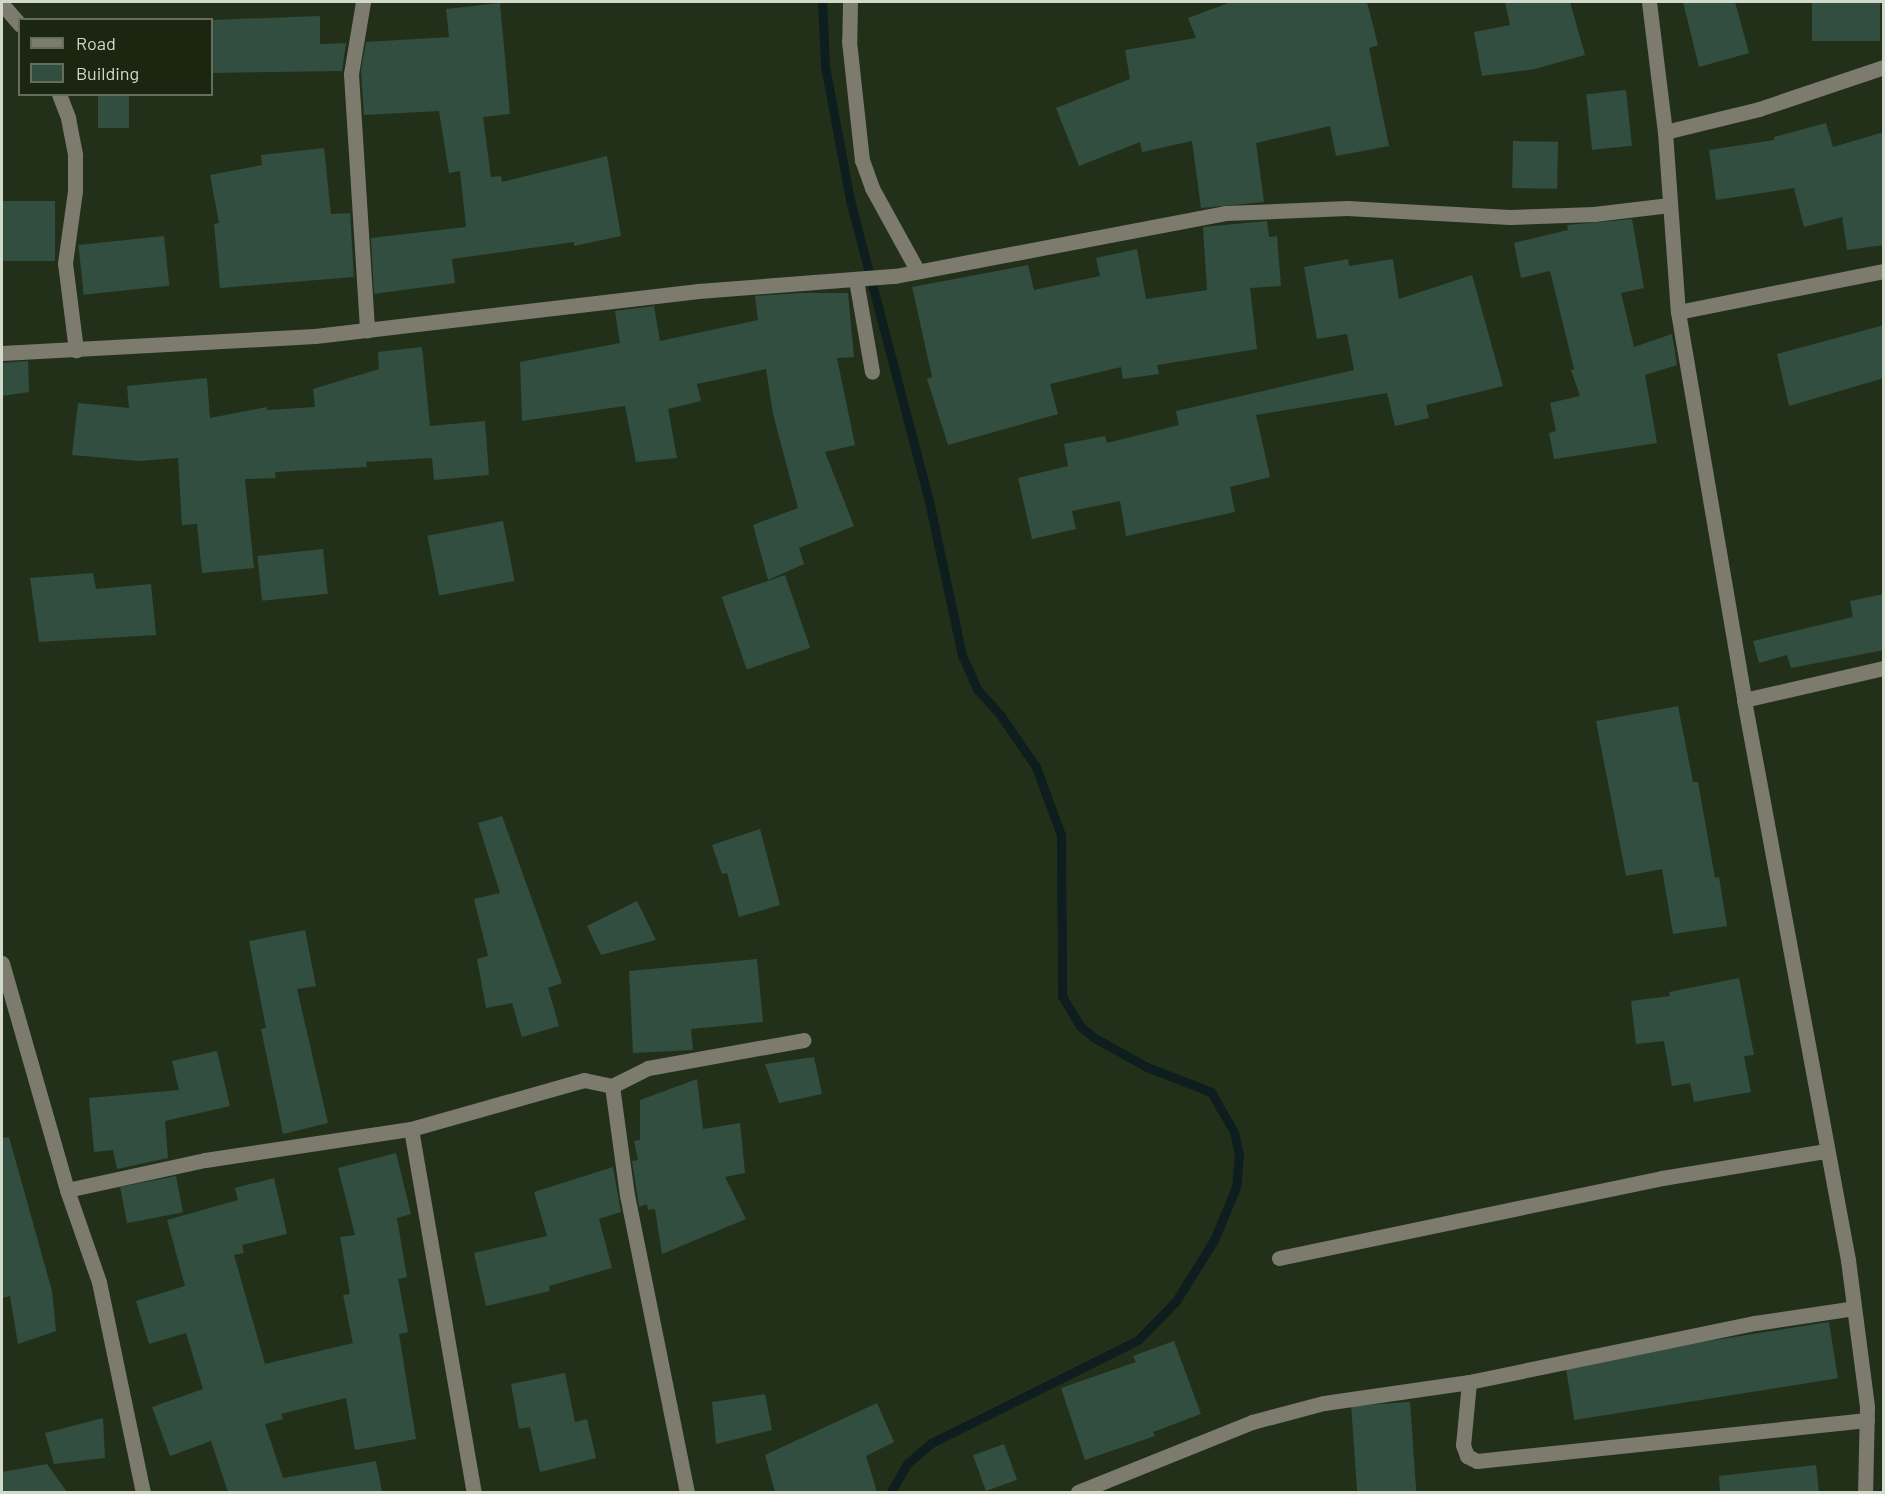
<!DOCTYPE html>
<style>
body{margin:0}
#map{position:relative;width:1885px;height:1494px;overflow:hidden;background:#233019;font-family:Barlow,sans-serif}
div>[style]{position:absolute}
[style*='--x']{left:calc(var(--x)*1px);top:calc(var(--y)*1px);width:calc(var(--w)*1px);rotate:calc(var(--a)*1deg)}
.stream>*{height:9px;margin:-4.5px;padding:0 4.5px;transform-origin:4.5px;border-radius:4.5px;background:#0e1d1d}
.building>*{inset:0;background:#314e40;transform-origin:0 0}
.minor>*{height:15px;margin:-7.5px;padding:0 7.5px;transform-origin:7.5px;border-radius:7.5px;background:#7c7b6e}
span{translate:-50% -50%;white-space:nowrap;text-align:center;line-height:1.15;-webkit-text-stroke:4.5px #1a2610;paint-order:stroke}
.frame{position:absolute;inset:0;border:3px solid #d2dacc;pointer-events:none}
.legend{position:absolute;left:18px;top:18px;width:195px;height:78px;box-sizing:border-box;background:#1a2610;border:2px solid #646e5b;margin:0;padding:8px 10px;list-style:none;font-size:18px;color:#d2dacc}
.legend li{display:flex;align-items:center;gap:12px;height:30px}
.legend b{width:30px;border:2px solid #646e5b}
</style>
<div id="map">
<div class="stream">
<div style="--x:822;--y:2;--w:64;--a:87.3"></div>
<div style="--x:825;--y:66;--w:136;--a:79.4"></div>
<div style="--x:850;--y:200;--w:316;--a:75.3"></div>
<div style="--x:930;--y:506;--w:152;--a:77.9"></div>
<div style="--x:962;--y:655;--w:37;--a:66"></div>
<div style="--x:977;--y:689;--w:36;--a:48"></div>
<div style="--x:1001;--y:716;--w:62;--a:55.5"></div>
<div style="--x:1036;--y:767;--w:72;--a:69.8"></div>
<div style="--x:1061;--y:835;--w:161;--a:89.6"></div>
<div style="--x:1062;--y:996;--w:35;--a:59"></div>
<div style="--x:1080;--y:1026;--w:17;--a:40"></div>
<div style="--x:1093;--y:1037;--w:62;--a:29.1"></div>
<div style="--x:1147;--y:1067;--w:69;--a:21.3"></div>
<div style="--x:1211;--y:1092;--w:46;--a:60.1"></div>
<div style="--x:1234;--y:1132;--w:24;--a:78"></div>
<div style="--x:1239;--y:1155;--w:32;--a:95"></div>
<div style="--x:1236;--y:1187;--w:57;--a:112.5"></div>
<div style="--x:1214;--y:1240;--w:72;--a:121.9"></div>
<div style="--x:1176;--y:1301;--w:54;--a:134.3"></div>
<div style="--x:1138;--y:1340;--w:231;--a:153.5"></div>
<div style="--x:931;--y:1443;--w:32;--a:139"></div>
<div style="--x:907;--y:1464;--w:32;--a:120"></div>
</div>
<div class="building">
<div style="clip-path:polygon(1231px 2px,1367px 2px,1378px 45px,1369px 48px,1389px 146px,1336px 156px,1330px 126px,1256px 143px,1264px 202px,1201px 208px,1192px 141px,1142px 152px,1140px 142px,1079px 166px,1056px 108px,1130px 79px,1125px 50px,1196px 38px,1188px 18px)"></div>
<div style="clip-path:polygon(1505px 2px,1570px 2px,1585px 55px,1535px 69px,1482px 76px,1474px 32px,1510px 25px)"></div>
<div style="clip-path:polygon(1683px 2px,1735px 2px,1749px 53px,1699px 67px)"></div>
<div style="left:1812px;top:2px;width:68px;height:39px"></div>
<div style="clip-path:polygon(500px 3px,510px 114px,483px 117px,491px 177px,501px 176px,502px 182px,607px 156px,621px 236px,574px 246px,574px 242px,452px 259px,455px 283px,374px 294px,371px 238px,466px 227px,460px 171px,449px 173px,439px 111px,364px 115px,361px 70px,366px 42px,449px 37px,446px 9px)"></div>
<div style="clip-path:polygon(320px 16px,320px 44px,346px 43px,342px 71px,212px 73px,212px 20px)"></div>
<div style="left:1626px;top:90px;width:56px;height:40px;rotate:84deg"></div>
<div style="left:98px;top:94px;width:31px;height:34px"></div>
<div style="clip-path:polygon(1826px 123px,1833px 147px,1884px 132px,1884px 245px,1847px 250px,1842px 217px,1804px 227px,1794px 188px,1716px 200px,1709px 150px,1774px 140px,1774px 137px)"></div>
<div style="left:1513px;top:141px;width:45px;height:47px;rotate:1deg"></div>
<div style="clip-path:polygon(324px 148px,331px 214px,350px 213px,354px 277px,220px 288px,214px 224px,219px 223px,210px 175px,262px 165px,261px 155px)"></div>
<div style="left:55px;top:201px;width:60px;height:53px;rotate:90deg"></div>
<div style="clip-path:polygon(1632px 219px,1644px 288px,1621px 293px,1634px 347px,1672px 334px,1677px 365px,1645px 375px,1657px 443px,1554px 459px,1549px 433px,1556px 431px,1550px 403px,1580px 396px,1571px 370px,1574px 369px,1550px 271px,1521px 278px,1514px 243px,1568px 230px,1567px 225px)"></div>
<div style="clip-path:polygon(1267px 221px,1269px 237px,1277px 236px,1281px 286px,1250px 288px,1257px 349px,1157px 365px,1159px 374px,1123px 379px,1121px 367px,1050px 384px,1058px 414px,948px 445px,927px 379px,932px 377px,912px 287px,1028px 265px,1034px 290px,1100px 276px,1096px 258px,1137px 249px,1146px 299px,1207px 290px,1203px 227px)"></div>
<div style="left:164px;top:236px;width:50px;height:86px;rotate:84deg"></div>
<div style="clip-path:polygon(1348px 259px,1349px 266px,1393px 259px,1399px 299px,1472px 275px,1503px 386px,1426px 405px,1429px 418px,1395px 426px,1387px 393px,1256px 415px,1270px 477px,1230px 487px,1235px 512px,1126px 536px,1120px 501px,1072px 511px,1076px 529px,1032px 539px,1018px 478px,1068px 466px,1064px 444px,1105px 436px,1107px 443px,1179px 425px,1176px 411px,1354px 370px,1347px 334px,1317px 339px,1304px 267px)"></div>
<div style="clip-path:polygon(801px 293px,848px 293px,854px 357px,837px 358px,855px 445px,825px 452px,854px 526px,799px 548px,804px 564px,768px 580px,753px 525px,798px 508px,773px 414px,766px 369px,697px 384px,701px 401px,668px 409px,677px 458px,636px 462px,625px 406px,522px 421px,520px 362px,620px 343px,615px 311px,654px 306px,660px 341px,758px 320px,755px 296px)"></div>
<div style="clip-path:polygon(1884px 325px,1884px 378px,1789px 406px,1777px 354px)"></div>
<div style="clip-path:polygon(422px 347px,430px 426px,485px 421px,489px 475px,434px 480px,432px 458px,366px 462px,367px 467px,275px 472px,276px 478px,245px 479px,254px 568px,202px 573px,197px 524px,182px 525px,178px 458px,139px 461px,72px 455px,78px 403px,129px 408px,127px 386px,207px 378px,210px 418px,267px 407px,267px 410px,315px 407px,313px 389px,379px 369px,378px 352px)"></div>
<div style="clip-path:polygon(28px 361px,29px 392px,2px 396px,2px 363px)"></div>
<div style="left:503px;top:521px;width:61px;height:77px;rotate:79deg"></div>
<div style="left:323px;top:549px;width:45px;height:66px;rotate:84deg"></div>
<div style="clip-path:polygon(93px 573px,96px 589px,151px 584px,156px 635px,39px 642px,30px 578px)"></div>
<div style="left:785px;top:575px;width:77px;height:67px;rotate:71deg"></div>
<div style="clip-path:polygon(1884px 594px,1884px 650px,1791px 668px,1787px 655px,1759px 663px,1753px 641px,1853px 617px,1850px 601px)"></div>
<div style="clip-path:polygon(1678px 706px,1693px 782px,1698px 782px,1715px 878px,1719px 877px,1727px 926px,1673px 934px,1662px 869px,1626px 876px,1596px 721px)"></div>
<div style="clip-path:polygon(502px 816px,562px 983px,548px 988px,559px 1026px,522px 1037px,512px 1003px,486px 1008px,477px 959px,488px 956px,474px 899px,500px 893px,478px 823px)"></div>
<div style="clip-path:polygon(760px 829px,780px 905px,739px 917px,727px 873px,722px 874px,712px 845px)"></div>
<div style="clip-path:polygon(637px 901px,656px 940px,601px 955px,587px 926px)"></div>
<div style="clip-path:polygon(305px 930px,316px 986px,297px 989px,328px 1123px,283px 1134px,261px 1029px,266px 1028px,249px 941px)"></div>
<div style="clip-path:polygon(757px 959px,763px 1022px,691px 1029px,693px 1050px,633px 1053px,629px 971px)"></div>
<div style="clip-path:polygon(1739px 978px,1754px 1055px,1744px 1056px,1751px 1092px,1694px 1102px,1690px 1083px,1672px 1086px,1664px 1041px,1636px 1044px,1631px 1001px,1670px 996px,1669px 992px)"></div>
<div style="clip-path:polygon(217px 1051px,230px 1106px,165px 1121px,168px 1158px,117px 1169px,113px 1150px,94px 1152px,89px 1098px,179px 1090px,172px 1061px)"></div>
<div style="clip-path:polygon(814px 1057px,822px 1094px,779px 1103px,765px 1064px)"></div>
<div style="clip-path:polygon(697px 1079px,703px 1129px,740px 1123px,745px 1173px,725px 1177px,746px 1219px,662px 1254px,655px 1209px,648px 1210px,647px 1204px,639px 1207px,637px 1193px,632px 1161px,638px 1160px,634px 1141px,640px 1140px,640px 1100px)"></div>
<div style="clip-path:polygon(9px 1137px,52px 1291px,56px 1331px,18px 1344px,10px 1296px,2px 1298px,2px 1138px)"></div>
<div style="clip-path:polygon(396px 1153px,411px 1214px,397px 1218px,407px 1277px,398px 1279px,408px 1332px,399px 1334px,416px 1439px,355px 1450px,346px 1398px,281px 1414px,283px 1419px,265px 1424px,283px 1478px,376px 1461px,382px 1492px,228px 1492px,211px 1441px,170px 1456px,152px 1407px,203px 1389px,186px 1333px,149px 1344px,136px 1301px,185px 1286px,167px 1220px,238px 1200px,235px 1188px,274px 1178px,287px 1234px,242px 1245px,244px 1253px,234px 1255px,265px 1364px,353px 1343px,343px 1295px,350px 1294px,340px 1237px,355px 1235px,338px 1168px)"></div>
<div style="clip-path:polygon(613px 1167px,621px 1212px,599px 1219px,612px 1268px,549px 1286px,550px 1291px,486px 1306px,474px 1253px,547px 1236px,534px 1192px)"></div>
<div style="left:176px;top:1176px;width:37px;height:57px;rotate:79deg"></div>
<div style="left:1829px;top:1322px;width:57px;height:267px;rotate:81deg"></div>
<div style="clip-path:polygon(1174px 1341px,1201px 1414px,1153px 1432px,1155px 1436px,1085px 1460px,1061px 1388px,1136px 1362px,1133px 1356px)"></div>
<div style="clip-path:polygon(565px 1373px,575px 1422px,587px 1419px,596px 1458px,540px 1472px,530px 1427px,519px 1429px,511px 1384px)"></div>
<div style="clip-path:polygon(765px 1394px,772px 1430px,716px 1444px,712px 1402px)"></div>
<div style="left:1410px;top:1402px;width:90px;height:59px;rotate:86deg"></div>
<div style="clip-path:polygon(877px 1403px,894px 1442px,866px 1456px,877px 1492px,775px 1492px,765px 1455px)"></div>
<div style="clip-path:polygon(103px 1418px,105px 1458px,54px 1464px,45px 1433px)"></div>
<div style="left:1004px;top:1444px;width:38px;height:33px;rotate:70deg"></div>
<div style="clip-path:polygon(47px 1464px,67px 1492px,2px 1492px,2px 1472px)"></div>
<div style="clip-path:polygon(1816px 1465px,1819px 1492px,1720px 1492px,1719px 1476px)"></div>
</div>
<div class="minor">
<div style="--x:363;--y:2;--w:73;--a:99.5"></div>
<div style="--x:351;--y:74;--w:257;--a:86.4"></div>
<div style="--x:850;--y:2;--w:39;--a:91"></div>
<div style="--x:849;--y:41;--w:120;--a:83.8"></div>
<div style="--x:862;--y:160;--w:30;--a:70"></div>
<div style="--x:872;--y:188;--w:94;--a:61.2"></div>
<div style="--x:1649;--y:2;--w:131;--a:83"></div>
<div style="--x:1665;--y:132;--w:180;--a:85.9"></div>
<div style="--x:1678;--y:312;--w:394;--a:80.3"></div>
<div style="--x:1744;--y:700;--w:570;--a:79.48"></div>
<div style="--x:1848;--y:1260;--w:148;--a:82.6"></div>
<div style="--x:1867;--y:1407;--w:85;--a:91.3"></div>
<div style="--x:2;--y:4;--w:28;--a:49"></div>
<div style="--x:59;--y:94;--w:26;--a:69"></div>
<div style="--x:68;--y:118;--w:38;--a:79"></div>
<div style="--x:75;--y:155;--w:36;--a:90"></div>
<div style="--x:75;--y:191;--w:73;--a:97.9"></div>
<div style="--x:65;--y:263;--w:88;--a:82.8"></div>
<div style="--x:1665;--y:132;--w:97;--a:-13.7"></div>
<div style="--x:1759;--y:109;--w:132;--a:-18.6"></div>
<div style="--x:856;--y:280;--w:93;--a:80.1"></div>
<div style="--x:1678;--y:312;--w:210;--a:-11.3"></div>
<div style="--x:2;--y:353;--w:313;--a:-3.1"></div>
<div style="--x:315;--y:336;--w:386;--a:-6.7"></div>
<div style="--x:698;--y:291;--w:198;--a:-4.4"></div>
<div style="--x:895;--y:276;--w:336;--a:-10.8"></div>
<div style="--x:1225;--y:213;--w:122;--a:-2.3"></div>
<div style="--x:1347;--y:208;--w:163;--a:3.2"></div>
<div style="--x:1510;--y:217;--w:84;--a:-2"></div>
<div style="--x:1594;--y:214;--w:76;--a:-6.8"></div>
<div style="--x:1744;--y:700;--w:144;--a:-12.9"></div>
<div style="--x:2;--y:963;--w:236;--a:74"></div>
<div style="--x:67;--y:1190;--w:97;--a:70.8"></div>
<div style="--x:99;--y:1282;--w:215;--a:78.2"></div>
<div style="--x:612;--y:1086;--w:110;--a:82.2"></div>
<div style="--x:627;--y:1195;--w:303;--a:78.6"></div>
<div style="--x:411;--y:1129;--w:368;--a:80.2"></div>
<div style="--x:67;--y:1190;--w:141;--a:-12.3"></div>
<div style="--x:205;--y:1160;--w:208;--a:-8.6"></div>
<div style="--x:411;--y:1129;--w:180;--a:-15.8"></div>
<div style="--x:584;--y:1080;--w:29;--a:12"></div>
<div style="--x:612;--y:1086;--w:40;--a:-26.6"></div>
<div style="--x:648;--y:1068;--w:158;--a:-10.2"></div>
<div style="--x:1279;--y:1258;--w:391;--a:-11.8"></div>
<div style="--x:1662;--y:1178;--w:165;--a:-9.4"></div>
<div style="--x:1469;--y:1382;--w:63;--a:95.4"></div>
<div style="--x:1463;--y:1445;--w:12;--a:70"></div>
<div style="--x:1467;--y:1456;--w:11;--a:27"></div>
<div style="--x:1477;--y:1461;--w:392;--a:-6"></div>
<div style="--x:1078;--y:1492;--w:188;--a:-21.9"></div>
<div style="--x:1252;--y:1422;--w:74;--a:-14.8"></div>
<div style="--x:1324;--y:1403;--w:147;--a:-8.2"></div>
<div style="--x:1469;--y:1382;--w:292;--a:-11.7"></div>
<div style="--x:1755;--y:1323;--w:100;--a:-8.6"></div>
</div>
<div class="frame"></div>
<ul class="legend">
<li><b style="height:8px;background:#7c7b6e"></b>Road</li>
<li><b style="height:16px;background:#314e40"></b>Building</li>
</ul>
</div>
